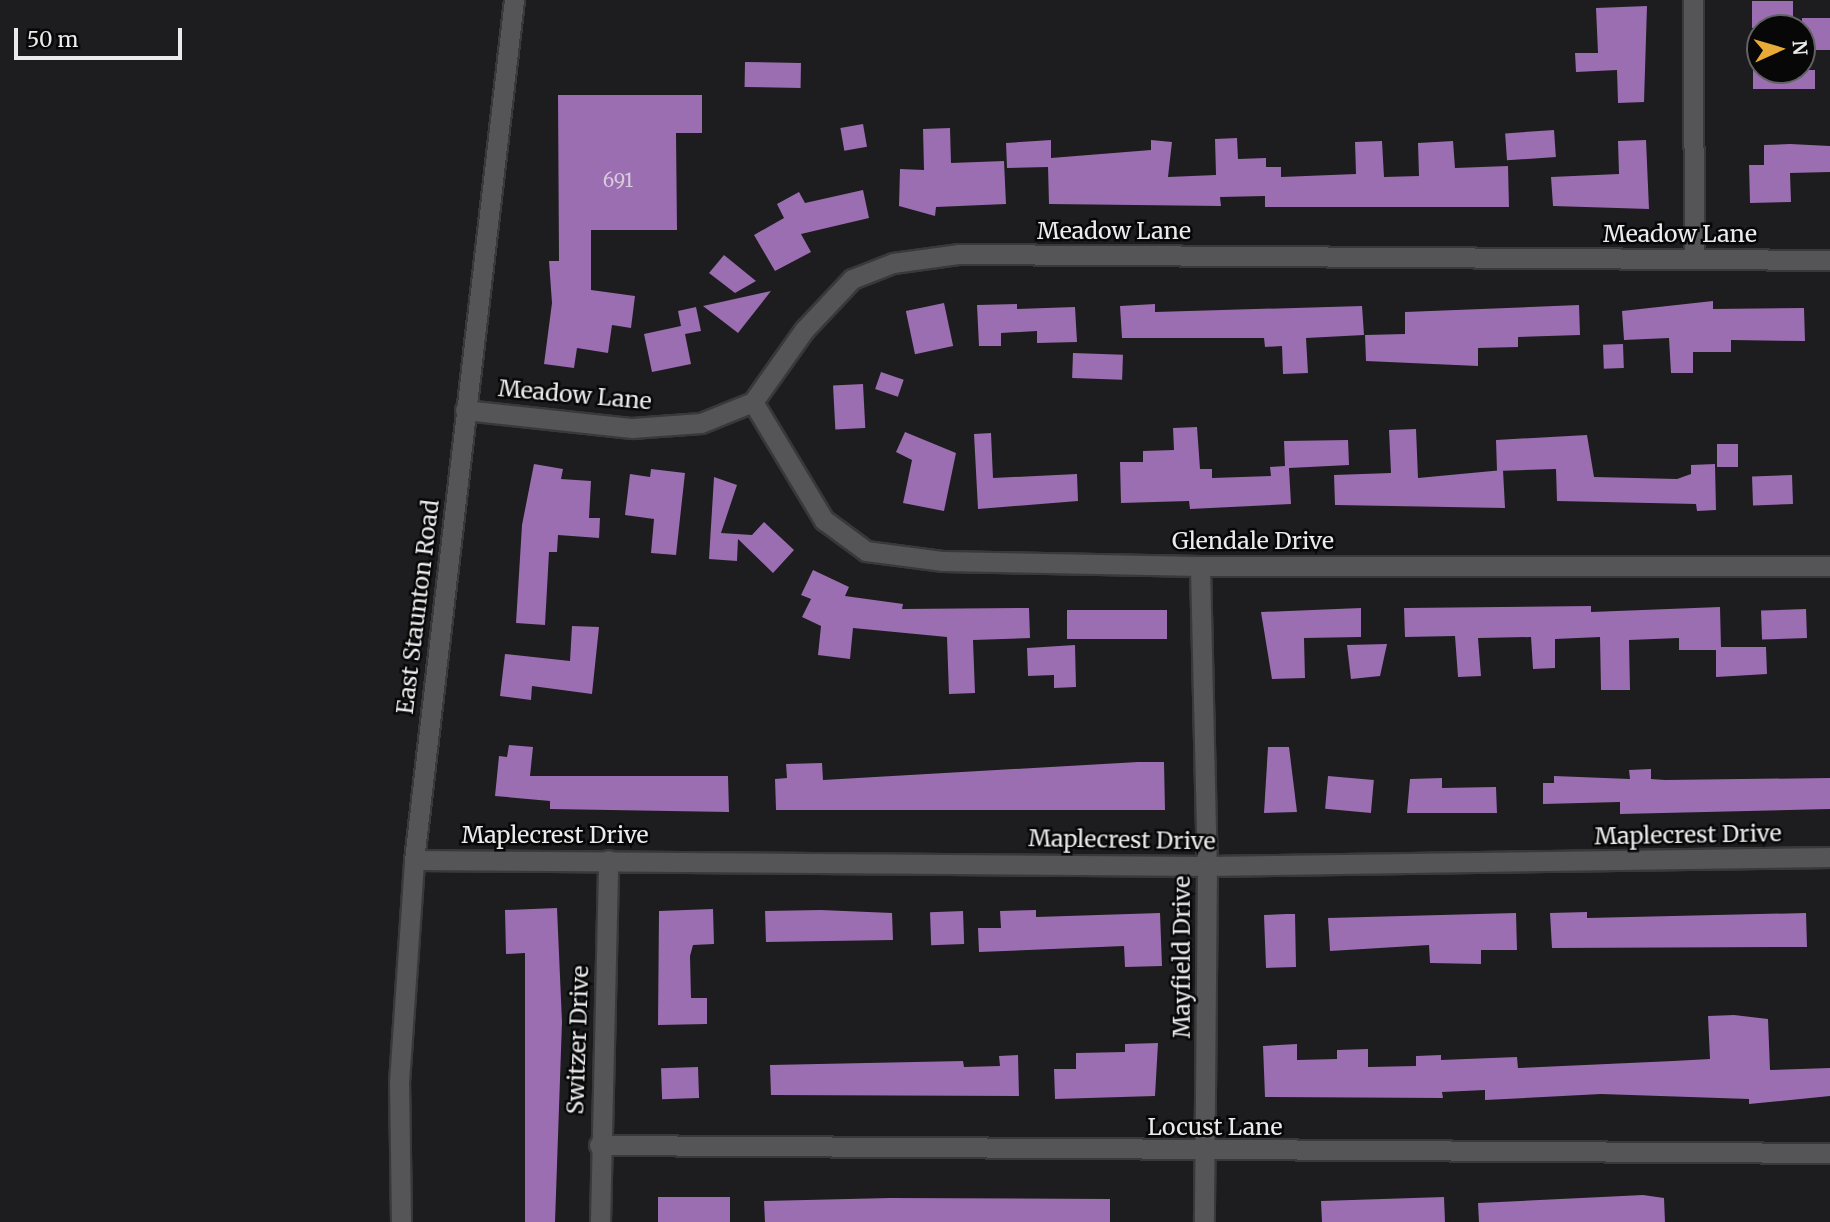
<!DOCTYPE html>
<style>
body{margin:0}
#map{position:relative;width:1830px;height:1222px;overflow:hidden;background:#1d1c1e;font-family:Merriweather,serif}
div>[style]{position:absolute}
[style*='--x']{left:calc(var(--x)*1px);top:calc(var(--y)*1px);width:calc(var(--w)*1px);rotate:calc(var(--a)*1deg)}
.building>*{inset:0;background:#9b6db1;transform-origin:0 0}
.roads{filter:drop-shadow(2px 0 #39393a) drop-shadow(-2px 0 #39393a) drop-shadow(0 2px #39393a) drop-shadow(0 -2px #39393a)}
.minor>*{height:19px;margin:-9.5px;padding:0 9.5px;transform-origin:9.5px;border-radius:9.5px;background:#555456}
.secondary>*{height:19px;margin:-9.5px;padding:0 9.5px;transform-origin:9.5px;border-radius:9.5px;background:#555456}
span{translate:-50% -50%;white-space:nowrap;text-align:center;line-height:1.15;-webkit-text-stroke:5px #070707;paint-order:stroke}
.number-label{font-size:19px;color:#d7cbdd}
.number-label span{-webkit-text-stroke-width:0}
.street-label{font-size:23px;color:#ebeaec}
.north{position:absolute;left:1746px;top:14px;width:70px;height:70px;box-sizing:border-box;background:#070707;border:2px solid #626263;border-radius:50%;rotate:86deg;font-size:19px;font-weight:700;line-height:28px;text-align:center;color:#ebeaec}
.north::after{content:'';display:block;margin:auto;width:24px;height:32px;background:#e8ab37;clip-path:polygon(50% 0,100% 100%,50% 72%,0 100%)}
.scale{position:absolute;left:14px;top:28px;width:168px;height:32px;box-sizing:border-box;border:4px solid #ebeaec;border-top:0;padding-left:9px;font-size:21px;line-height:24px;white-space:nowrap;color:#ebeaec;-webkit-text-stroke:5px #070707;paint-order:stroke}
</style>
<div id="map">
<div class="building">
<div style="left:1752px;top:1px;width:41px;height:27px"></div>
<div style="clip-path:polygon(1647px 6px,1644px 102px,1618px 103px,1617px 70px,1576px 72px,1575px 53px,1598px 53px,1596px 8px)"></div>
<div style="left:1830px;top:18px;width:32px;height:28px;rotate:90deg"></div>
<div style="left:745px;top:62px;width:56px;height:25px;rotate:1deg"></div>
<div style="left:1753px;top:70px;width:62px;height:19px"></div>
<div style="clip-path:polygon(558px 95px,702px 95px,702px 133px,676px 133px,677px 230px,591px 230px,591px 290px,635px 296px,631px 328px,612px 325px,608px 353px,577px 348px,574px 368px,544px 364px,552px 303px,549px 261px,559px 261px)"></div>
<div style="left:863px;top:124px;width:23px;height:23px;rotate:80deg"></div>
<div style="clip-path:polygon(950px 128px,951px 163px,1004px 161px,1006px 204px,936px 207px,935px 216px,899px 206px,900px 169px,924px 170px,923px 129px)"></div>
<div style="left:1554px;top:130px;width:27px;height:49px;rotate:86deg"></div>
<div style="clip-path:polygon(1237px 138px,1238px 159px,1266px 158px,1266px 167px,1281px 167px,1281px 177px,1356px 174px,1355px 142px,1382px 141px,1384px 177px,1419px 176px,1418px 143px,1453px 141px,1455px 168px,1508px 166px,1509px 207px,1265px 207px,1265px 196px,1220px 197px,1221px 206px,1049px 204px,1048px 167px,1007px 168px,1006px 143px,1051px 140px,1051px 158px,1151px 150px,1151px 140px,1172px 142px,1168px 177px,1216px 175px,1215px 139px)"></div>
<div style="clip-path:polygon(1646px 140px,1649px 209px,1553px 206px,1551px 177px,1619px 174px,1618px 141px)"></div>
<div style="clip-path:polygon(1790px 144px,1830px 146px,1830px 172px,1790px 173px,1791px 202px,1750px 203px,1749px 165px,1764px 165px,1764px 145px)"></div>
<div style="clip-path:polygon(863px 190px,869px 218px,801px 234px,811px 252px,775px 271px,754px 235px,784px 218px,777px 204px,799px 192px,805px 203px)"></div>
<div style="clip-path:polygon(724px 255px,756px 281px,735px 293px,709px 273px)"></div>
<div style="clip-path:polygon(771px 291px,738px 333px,703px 306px)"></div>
<div style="clip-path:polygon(1713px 301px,1713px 309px,1804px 308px,1805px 341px,1731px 340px,1731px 352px,1693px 352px,1693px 373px,1671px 373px,1669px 338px,1624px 340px,1622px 311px)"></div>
<div style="left:944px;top:303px;width:44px;height:39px;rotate:78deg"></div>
<div style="clip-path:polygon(1017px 304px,1017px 309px,1075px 307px,1077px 342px,1037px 343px,1037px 331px,1001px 333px,1001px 346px,979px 346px,977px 305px)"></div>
<div style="clip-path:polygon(1155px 304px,1155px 312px,1362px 306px,1364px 335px,1306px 338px,1308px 373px,1283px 374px,1282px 346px,1265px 347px,1264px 338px,1122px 338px,1120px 306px)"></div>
<div style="clip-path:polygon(1579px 305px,1580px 335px,1518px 337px,1518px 347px,1478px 348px,1478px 366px,1366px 361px,1365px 335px,1405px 334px,1405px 312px)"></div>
<div style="clip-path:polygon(696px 307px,701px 331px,685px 334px,691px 364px,652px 372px,644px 334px,681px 326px,678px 311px)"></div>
<div style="left:1623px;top:344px;width:24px;height:20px;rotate:88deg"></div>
<div style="left:1073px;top:353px;width:50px;height:25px;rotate:2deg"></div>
<div style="left:881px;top:372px;width:24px;height:18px;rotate:19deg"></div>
<div style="left:863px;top:384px;width:44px;height:30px;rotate:87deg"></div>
<div style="clip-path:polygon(1197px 427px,1200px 469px,1212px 469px,1212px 478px,1271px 476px,1270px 467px,1285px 466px,1284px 441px,1348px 440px,1349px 465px,1289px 468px,1291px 504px,1190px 509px,1189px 501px,1121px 503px,1120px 462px,1143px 462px,1143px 451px,1174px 450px,1173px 428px)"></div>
<div style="clip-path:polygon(1416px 429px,1418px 478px,1503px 470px,1505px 508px,1335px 505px,1334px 475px,1391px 473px,1389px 430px)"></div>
<div style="clip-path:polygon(905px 432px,956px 453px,944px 511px,903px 503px,912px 460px,896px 452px)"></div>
<div style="clip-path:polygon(991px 433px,993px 478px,1077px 474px,1078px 501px,978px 509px,974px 434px)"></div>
<div style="clip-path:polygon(1587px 435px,1594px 477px,1677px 479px,1691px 474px,1691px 465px,1715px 464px,1716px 510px,1697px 511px,1696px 504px,1557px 501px,1556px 469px,1497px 471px,1496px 440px)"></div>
<div style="left:1717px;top:444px;width:21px;height:23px"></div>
<div style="clip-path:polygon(534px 464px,563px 469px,561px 479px,591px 481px,589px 518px,600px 518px,599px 538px,558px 535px,557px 552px,549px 552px,545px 625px,516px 623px,522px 525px)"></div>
<div style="clip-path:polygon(651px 469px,685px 473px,676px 555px,651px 553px,654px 519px,625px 515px,630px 474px,650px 477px)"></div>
<div style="left:1792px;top:475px;width:29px;height:40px;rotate:88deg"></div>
<div style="clip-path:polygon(714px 477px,737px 485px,721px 533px,752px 535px,764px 522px,794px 550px,773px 573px,738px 539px,737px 561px,709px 559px)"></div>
<div style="clip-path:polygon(813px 570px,849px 587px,845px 596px,903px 604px,902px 609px,1029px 608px,1030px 638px,973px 640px,975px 693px,949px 694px,947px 637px,853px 628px,850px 659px,818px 655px,821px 626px,802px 617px,811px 599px,801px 595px)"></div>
<div style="clip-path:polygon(1591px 606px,1591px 612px,1720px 607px,1721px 647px,1766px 647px,1767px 674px,1716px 677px,1716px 650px,1679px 650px,1679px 638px,1629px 640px,1630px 690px,1601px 690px,1600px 637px,1555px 639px,1555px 668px,1533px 669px,1531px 637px,1478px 638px,1481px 676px,1458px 677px,1455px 636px,1405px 637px,1404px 608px)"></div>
<div style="clip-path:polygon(1361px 608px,1361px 637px,1304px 638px,1305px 678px,1272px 679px,1261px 612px)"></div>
<div style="left:1806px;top:609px;width:29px;height:45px;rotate:88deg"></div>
<div style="left:1067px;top:610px;width:100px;height:29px"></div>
<div style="clip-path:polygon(572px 626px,599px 627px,592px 694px,532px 686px,531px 700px,500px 696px,505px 654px,570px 661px)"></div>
<div style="clip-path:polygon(1387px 644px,1380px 676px,1351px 679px,1347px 645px)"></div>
<div style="clip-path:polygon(1075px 645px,1076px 687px,1054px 688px,1054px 675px,1028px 676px,1027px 648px)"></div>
<div style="clip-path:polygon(509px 745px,533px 747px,530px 776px,728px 776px,729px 812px,550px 809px,550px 801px,495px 796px,499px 756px,507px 757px)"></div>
<div style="clip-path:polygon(1268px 747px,1289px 747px,1297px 812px,1264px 813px)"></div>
<div style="clip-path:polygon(1138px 762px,1164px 762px,1165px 810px,776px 810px,775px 779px,787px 778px,786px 764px,822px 763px,823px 780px)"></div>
<div style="clip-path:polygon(1651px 769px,1651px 779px,1665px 780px,1830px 778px,1830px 809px,1620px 814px,1620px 802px,1543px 804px,1543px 783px,1554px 783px,1554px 776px,1630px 779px,1629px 770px)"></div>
<div style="left:1328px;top:776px;width:46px;height:33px;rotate:5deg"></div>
<div style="clip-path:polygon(1442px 778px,1442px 788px,1496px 787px,1497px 813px,1407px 813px,1410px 779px)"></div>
<div style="clip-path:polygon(557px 908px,562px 1022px,555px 1222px,525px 1222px,525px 953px,506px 954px,505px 910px)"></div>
<div style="clip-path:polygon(713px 909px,714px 944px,693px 945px,690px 956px,691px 998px,707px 998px,707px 1024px,658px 1025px,659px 911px)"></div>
<div style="clip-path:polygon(821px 910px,892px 913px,893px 940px,766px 942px,765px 911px)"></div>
<div style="clip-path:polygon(1036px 910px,1036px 917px,1160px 913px,1162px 966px,1125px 967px,1124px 946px,979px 952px,978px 928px,1001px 928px,1000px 911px)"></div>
<div style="left:963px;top:911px;width:33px;height:33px;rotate:88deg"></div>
<div style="clip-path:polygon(1587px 912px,1587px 918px,1806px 913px,1807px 947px,1552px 948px,1550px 913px)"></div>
<div style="clip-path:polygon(1516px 913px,1517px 950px,1481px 950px,1481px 964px,1430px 963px,1429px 945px,1330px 951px,1328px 918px)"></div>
<div style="clip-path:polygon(1286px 914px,1295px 914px,1296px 967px,1266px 968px,1264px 915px)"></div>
<div style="clip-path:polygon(1734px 1015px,1768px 1019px,1770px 1070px,1830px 1068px,1830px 1096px,1749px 1104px,1749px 1099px,1601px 1094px,1485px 1100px,1485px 1090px,1442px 1092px,1443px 1098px,1265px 1097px,1263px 1046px,1297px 1044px,1297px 1060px,1337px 1059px,1337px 1050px,1368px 1049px,1368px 1067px,1416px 1066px,1416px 1056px,1441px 1055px,1441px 1060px,1517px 1057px,1518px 1068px,1673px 1061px,1710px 1059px,1708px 1016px)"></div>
<div style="clip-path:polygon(1158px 1043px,1155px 1096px,1055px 1099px,1054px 1069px,1076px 1069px,1076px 1053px,1125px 1052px,1125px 1044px)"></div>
<div style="clip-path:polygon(1018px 1055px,1019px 1096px,771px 1095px,770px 1065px,963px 1061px,964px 1067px,1000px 1066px,999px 1056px)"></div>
<div style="left:698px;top:1067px;width:31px;height:37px;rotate:88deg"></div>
<div style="clip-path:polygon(1643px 1195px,1664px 1198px,1665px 1222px,1479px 1222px,1478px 1203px)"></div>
<div style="left:658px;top:1197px;width:72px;height:25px"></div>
<div style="clip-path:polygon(1444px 1197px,1445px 1222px,1322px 1222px,1321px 1201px)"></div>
<div style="clip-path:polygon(890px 1198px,1110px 1199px,1110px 1222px,765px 1222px,764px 1201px)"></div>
</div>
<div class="roads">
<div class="minor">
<div style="--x:1693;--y:0;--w:259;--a:89.8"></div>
<div style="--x:753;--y:402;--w:138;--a:59"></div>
<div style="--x:824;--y:520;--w:52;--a:36.4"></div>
<div style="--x:866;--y:551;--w:78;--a:7.4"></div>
<div style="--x:943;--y:561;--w:257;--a:1.1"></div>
<div style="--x:1200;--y:566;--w:630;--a:0"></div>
<div style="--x:465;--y:410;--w:168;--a:6.2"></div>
<div style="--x:632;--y:428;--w:69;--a:-4.1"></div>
<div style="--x:701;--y:423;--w:56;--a:-22"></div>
<div style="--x:753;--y:402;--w:88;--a:-54.7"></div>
<div style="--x:804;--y:330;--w:70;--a:-46.7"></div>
<div style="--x:852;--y:279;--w:44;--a:-21.3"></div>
<div style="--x:893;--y:263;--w:67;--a:-7.8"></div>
<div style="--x:959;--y:254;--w:871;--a:0.39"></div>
<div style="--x:1200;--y:566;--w:300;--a:88.7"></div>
<div style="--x:1207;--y:866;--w:356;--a:90.5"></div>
<div style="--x:414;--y:860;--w:793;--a:0.43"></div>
<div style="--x:1207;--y:866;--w:623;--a:-0.83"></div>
<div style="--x:599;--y:1145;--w:1231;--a:0.37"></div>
<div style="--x:600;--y:1222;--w:362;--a:-88.7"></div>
</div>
<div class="secondary">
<div style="--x:401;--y:1222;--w:140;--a:-90.8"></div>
<div style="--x:399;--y:1082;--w:223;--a:-86.1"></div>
<div style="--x:414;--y:860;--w:866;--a:-83.37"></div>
</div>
</div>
<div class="number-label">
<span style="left:618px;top:181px">691</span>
</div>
<div class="street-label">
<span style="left:1114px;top:231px">Meadow Lane</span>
<span style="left:1680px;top:234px">Meadow Lane</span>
<span style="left:575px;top:395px;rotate:5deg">Meadow Lane</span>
<span style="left:1253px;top:541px">Glendale Drive</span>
<span style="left:418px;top:607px;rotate:-83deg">East Staunton Road</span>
<span style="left:555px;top:835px">Maplecrest Drive</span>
<span style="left:1688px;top:835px;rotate:-1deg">Maplecrest Drive</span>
<span style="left:1122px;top:840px;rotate:1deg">Maplecrest Drive</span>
<span style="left:1182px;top:957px;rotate:-90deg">Mayfield Drive</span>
<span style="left:578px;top:1040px;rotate:-88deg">Switzer Drive</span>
<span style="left:1215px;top:1127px">Locust Lane</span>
</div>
<div class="north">N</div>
<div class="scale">50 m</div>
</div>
